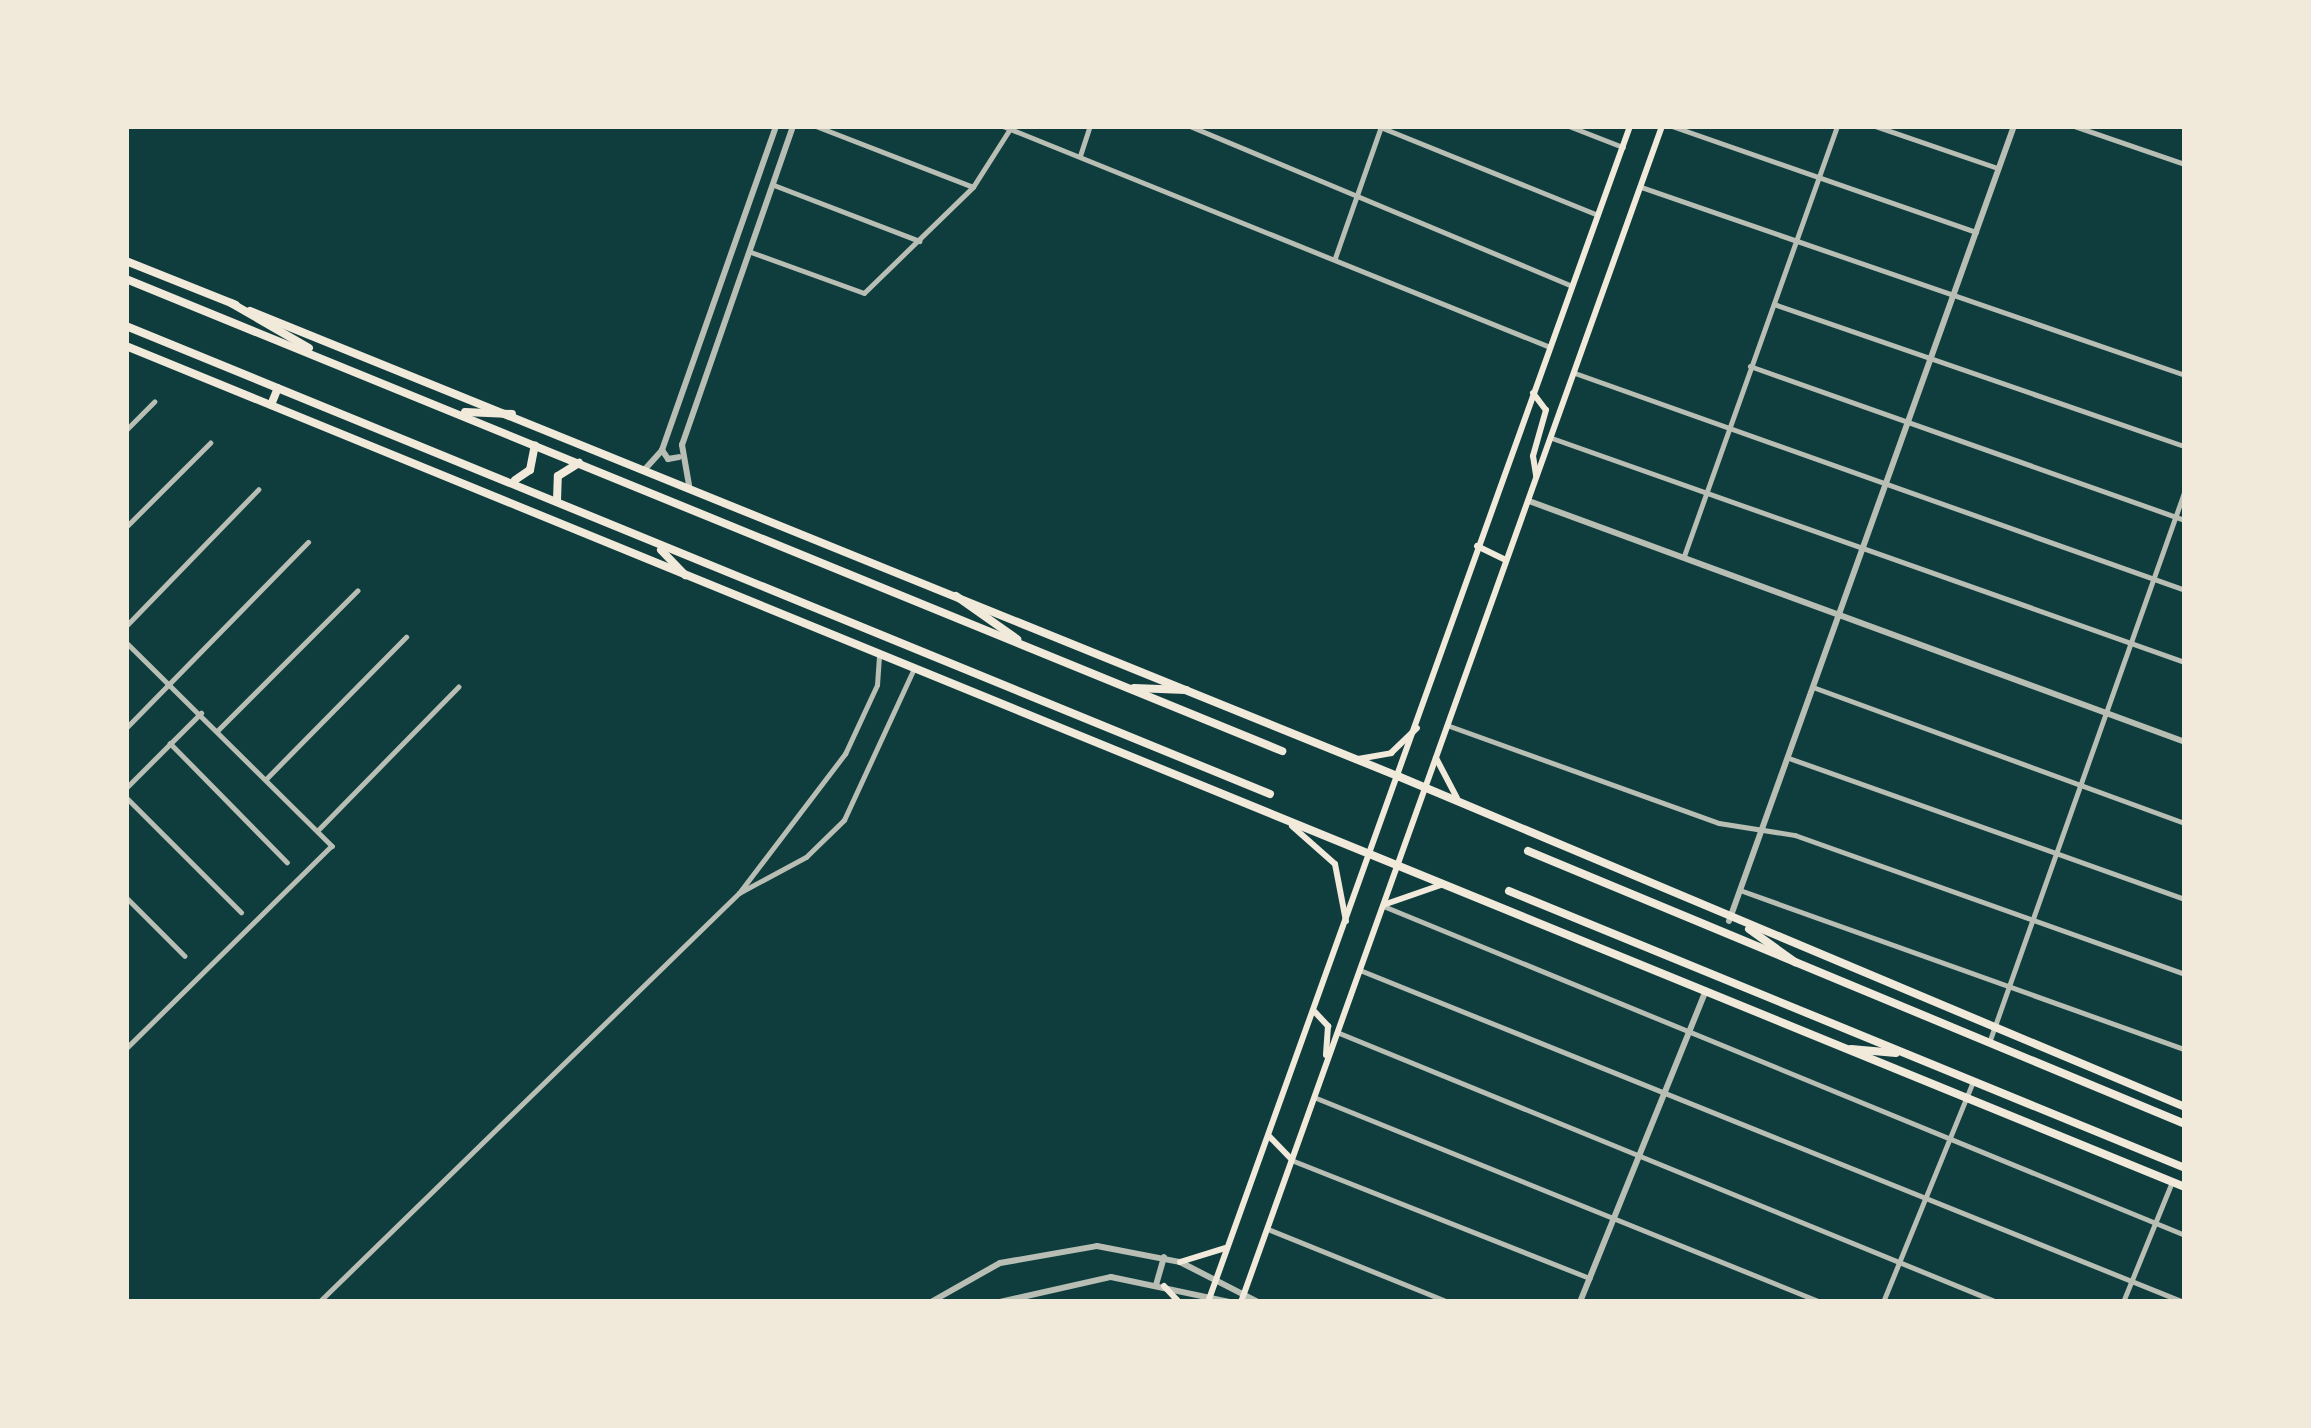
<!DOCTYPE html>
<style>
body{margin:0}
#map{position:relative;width:2311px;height:1428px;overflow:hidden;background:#0f3d3e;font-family:"Work Sans",sans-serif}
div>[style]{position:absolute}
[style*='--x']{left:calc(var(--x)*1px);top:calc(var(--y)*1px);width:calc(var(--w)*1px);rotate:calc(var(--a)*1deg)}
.minor>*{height:4.5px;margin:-2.25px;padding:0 2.25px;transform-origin:2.25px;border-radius:2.25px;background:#b8beb3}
.tertiary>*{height:6px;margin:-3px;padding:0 3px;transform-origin:3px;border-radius:3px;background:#b8beb3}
.secondary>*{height:6px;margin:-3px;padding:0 3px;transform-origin:3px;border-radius:3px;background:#f1e9da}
.primary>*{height:8px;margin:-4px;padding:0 4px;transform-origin:4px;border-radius:4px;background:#f1e9da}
.trunk>*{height:8px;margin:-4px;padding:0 4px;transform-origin:4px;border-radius:4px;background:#f1e9da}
span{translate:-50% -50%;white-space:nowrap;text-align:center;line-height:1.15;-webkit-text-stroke:12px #f1e9da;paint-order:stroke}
.frame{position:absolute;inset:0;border:129px solid #f1e9da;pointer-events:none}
</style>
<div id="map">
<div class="minor">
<div style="--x:816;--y:126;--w:168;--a:21.2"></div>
<div style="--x:1003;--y:126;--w:590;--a:22"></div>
<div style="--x:1190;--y:126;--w:414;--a:22.7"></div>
<div style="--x:1378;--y:126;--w:237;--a:22"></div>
<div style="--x:1569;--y:126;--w:58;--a:21.3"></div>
<div style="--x:1672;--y:126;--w:322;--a:19.2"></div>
<div style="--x:1875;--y:126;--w:130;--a:18.9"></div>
<div style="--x:2074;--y:126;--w:117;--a:18.9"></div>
<div style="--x:1080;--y:156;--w:32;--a:-72"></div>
<div style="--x:774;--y:185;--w:156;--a:21"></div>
<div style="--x:1641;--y:187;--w:576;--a:19.06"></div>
<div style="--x:751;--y:252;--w:120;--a:19.9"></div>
<div style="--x:864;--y:293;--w:152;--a:-44.2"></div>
<div style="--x:973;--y:187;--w:69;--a:-57.5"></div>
<div style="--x:1335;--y:258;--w:139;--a:-70.7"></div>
<div style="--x:1774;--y:304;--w:435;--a:19.1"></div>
<div style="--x:1750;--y:366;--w:461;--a:19.5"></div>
<div style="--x:1575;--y:373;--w:647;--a:19.58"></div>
<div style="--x:126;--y:430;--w:40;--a:-45"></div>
<div style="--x:1552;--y:438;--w:671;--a:19.49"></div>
<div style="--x:126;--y:527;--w:119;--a:-45"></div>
<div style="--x:1684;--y:556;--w:456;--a:-70.4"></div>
<div style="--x:126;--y:626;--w:190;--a:-45.9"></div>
<div style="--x:126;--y:642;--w:290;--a:44.7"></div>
<div style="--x:332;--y:846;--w:289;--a:135.4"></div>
<div style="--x:1813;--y:687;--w:396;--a:20.1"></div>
<div style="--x:1447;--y:725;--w:289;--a:19.8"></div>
<div style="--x:1719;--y:823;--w:77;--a:9"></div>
<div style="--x:1795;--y:835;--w:414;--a:19.6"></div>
<div style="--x:126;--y:728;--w:260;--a:-45.6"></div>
<div style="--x:218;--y:730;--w:197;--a:-45"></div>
<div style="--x:170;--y:743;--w:167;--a:45.5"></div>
<div style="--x:1789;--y:758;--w:420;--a:19.6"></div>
<div style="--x:267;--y:778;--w:198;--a:-45.4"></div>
<div style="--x:126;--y:788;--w:106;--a:-45"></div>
<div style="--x:126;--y:797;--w:163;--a:45"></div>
<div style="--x:319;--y:829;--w:199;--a:-45.6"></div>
<div style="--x:1740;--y:890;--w:473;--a:19.7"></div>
<div style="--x:739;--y:893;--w:76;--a:-28.2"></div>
<div style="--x:806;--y:857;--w:53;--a:-44.2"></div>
<div style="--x:844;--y:820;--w:164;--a:-65.2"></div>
<div style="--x:126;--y:897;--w:83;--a:45"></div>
<div style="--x:1386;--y:907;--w:864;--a:22.32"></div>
<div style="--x:1360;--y:970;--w:888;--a:21.95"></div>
<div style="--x:1337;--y:1032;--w:713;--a:22.25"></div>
<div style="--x:1990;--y:1040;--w:584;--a:-70.48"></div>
<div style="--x:1314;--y:1097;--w:547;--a:22.02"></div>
<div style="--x:1294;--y:1161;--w:318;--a:21.6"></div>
<div style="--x:1268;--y:1229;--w:195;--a:22"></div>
<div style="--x:319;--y:1302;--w:586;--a:-44.24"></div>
<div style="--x:739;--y:893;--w:175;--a:-52.7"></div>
<div style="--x:845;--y:754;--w:76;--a:-65.1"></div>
<div style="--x:877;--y:685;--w:29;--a:-86"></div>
<div style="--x:1883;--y:1302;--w:239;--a:-67.8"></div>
<div style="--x:2123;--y:1302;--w:130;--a:-67.8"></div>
</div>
<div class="tertiary">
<div style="--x:662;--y:450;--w:11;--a:56"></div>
<div style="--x:668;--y:459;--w:11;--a:-10"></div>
<div style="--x:646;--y:468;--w:24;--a:-48"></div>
<div style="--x:662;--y:450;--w:343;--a:-70.6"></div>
<div style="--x:689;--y:485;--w:41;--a:-99.9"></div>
<div style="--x:682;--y:445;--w:338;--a:-70.8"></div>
<div style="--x:1529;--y:501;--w:699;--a:20.17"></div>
<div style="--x:1729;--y:921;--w:845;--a:-70.28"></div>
<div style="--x:1156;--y:1285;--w:29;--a:-74"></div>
<div style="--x:931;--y:1302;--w:79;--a:-29.5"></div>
<div style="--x:1000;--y:1263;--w:98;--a:-9.9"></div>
<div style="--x:1097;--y:1246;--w:85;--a:10.9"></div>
<div style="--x:1180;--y:1262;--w:88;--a:27.1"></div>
<div style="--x:1000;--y:1302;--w:114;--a:-12.7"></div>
<div style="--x:1111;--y:1277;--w:122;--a:11.9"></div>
<div style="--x:1580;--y:1302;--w:336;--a:-68"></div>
</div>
<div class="secondary">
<div style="--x:1533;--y:393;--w:21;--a:53"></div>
<div style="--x:1546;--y:410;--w:48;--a:105.8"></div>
<div style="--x:1533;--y:456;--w:20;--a:81"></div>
<div style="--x:1477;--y:546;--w:32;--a:26"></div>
<div style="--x:1436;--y:758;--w:45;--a:62.3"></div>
<div style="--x:1358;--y:759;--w:34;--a:-10"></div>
<div style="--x:1391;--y:753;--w:36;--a:-44"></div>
<div style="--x:1292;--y:826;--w:57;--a:41.5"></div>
<div style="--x:1335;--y:864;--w:58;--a:79.1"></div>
<div style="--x:1386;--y:904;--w:58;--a:-19.1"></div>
<div style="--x:1314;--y:1011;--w:21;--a:47"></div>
<div style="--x:1328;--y:1026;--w:29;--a:94"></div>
<div style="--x:1269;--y:1136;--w:32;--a:46"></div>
<div style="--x:1180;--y:1262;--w:47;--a:-17.3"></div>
<div style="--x:1164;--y:1286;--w:22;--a:47"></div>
<div style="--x:1208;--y:1302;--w:1249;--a:-70.26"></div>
<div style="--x:1241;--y:1302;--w:1249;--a:-70.3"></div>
</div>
<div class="primary">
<div style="--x:126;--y:261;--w:118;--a:21.8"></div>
<div style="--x:250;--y:311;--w:1241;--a:22.06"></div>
<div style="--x:1400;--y:777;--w:852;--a:22.8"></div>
<div style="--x:126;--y:346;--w:2224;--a:22.22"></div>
</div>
<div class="trunk">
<div style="--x:126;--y:279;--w:1249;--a:22.21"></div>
<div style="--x:231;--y:303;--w:90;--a:30"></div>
<div style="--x:126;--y:326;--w:1236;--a:22.25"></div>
<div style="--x:271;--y:405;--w:18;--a:-68"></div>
<div style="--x:465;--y:412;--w:47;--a:2.4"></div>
<div style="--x:515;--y:480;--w:18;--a:-34"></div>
<div style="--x:530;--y:470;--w:25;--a:-79"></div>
<div style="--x:557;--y:500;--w:24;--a:-88"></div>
<div style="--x:558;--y:476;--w:25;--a:-32"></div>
<div style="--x:661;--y:550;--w:35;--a:46"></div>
<div style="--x:956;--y:596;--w:75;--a:35.2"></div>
<div style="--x:1134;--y:688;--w:52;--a:2.2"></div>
<div style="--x:1528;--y:851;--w:711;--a:22.56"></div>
<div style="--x:1509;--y:891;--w:731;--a:22.28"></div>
<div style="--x:1749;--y:929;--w:57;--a:35.7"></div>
<div style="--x:1851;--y:1049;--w:45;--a:5.1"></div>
</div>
<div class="frame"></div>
</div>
